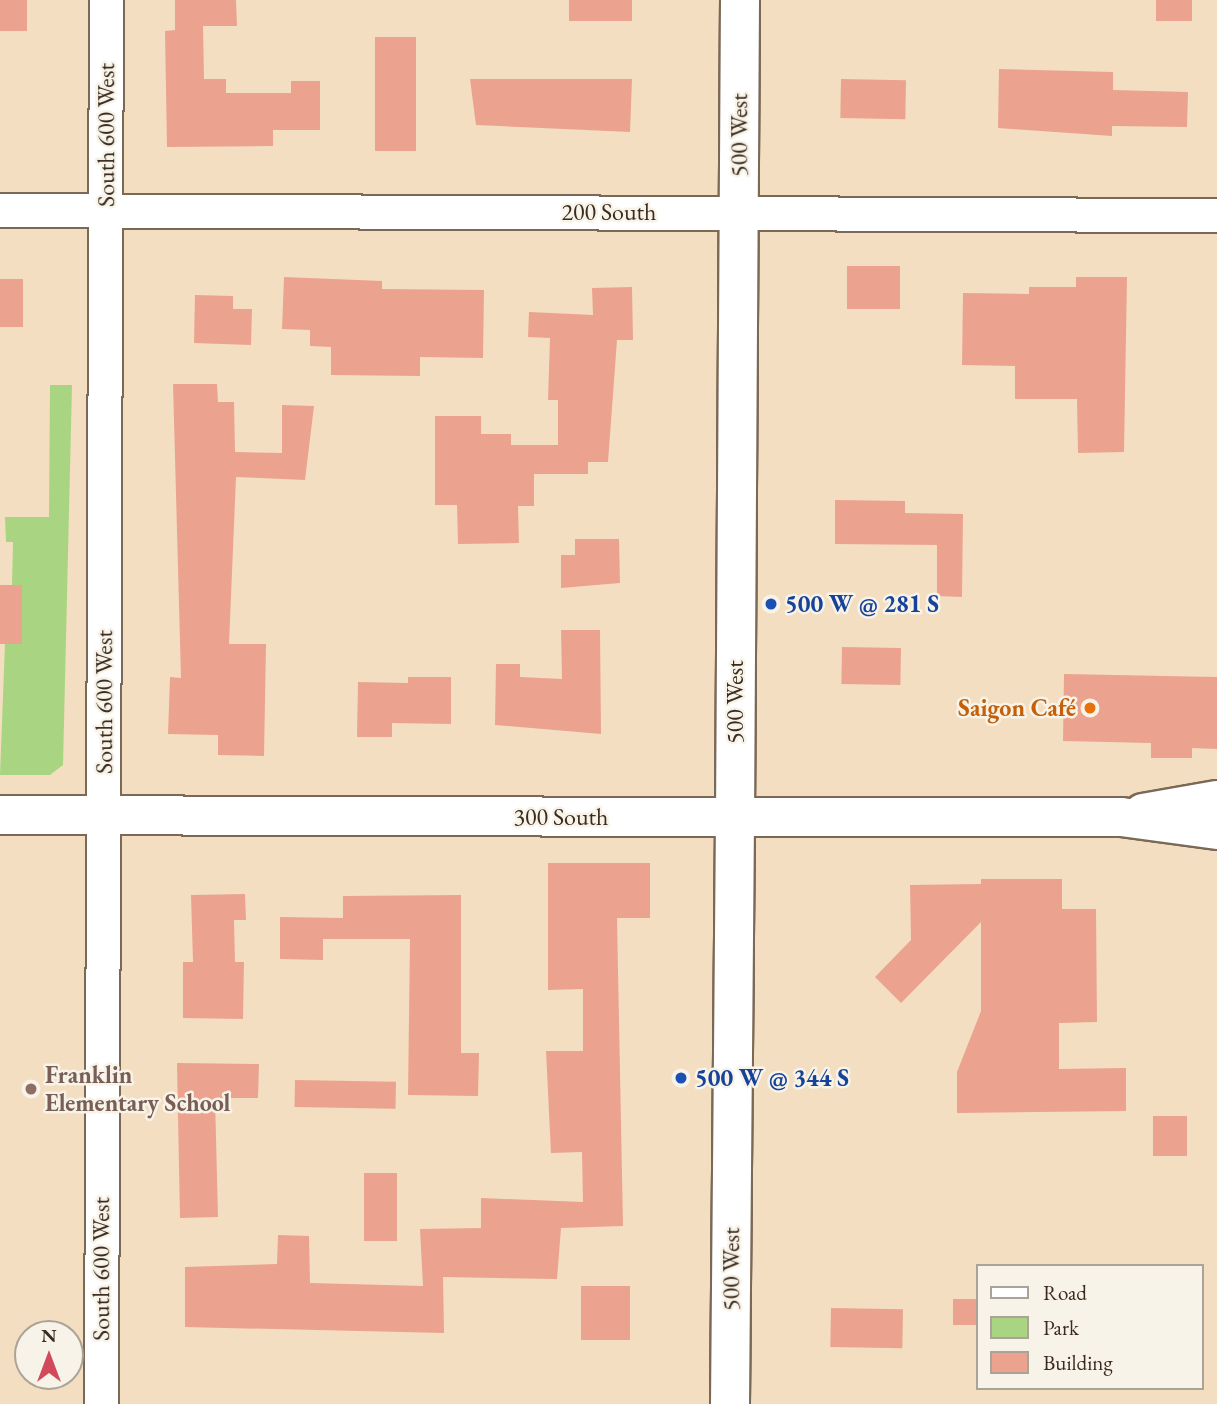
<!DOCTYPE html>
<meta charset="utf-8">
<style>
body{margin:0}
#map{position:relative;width:1217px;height:1404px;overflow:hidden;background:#f3dec1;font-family:"EB Garamond",serif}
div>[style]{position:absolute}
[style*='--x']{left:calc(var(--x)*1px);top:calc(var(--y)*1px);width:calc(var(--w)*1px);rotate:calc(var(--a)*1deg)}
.green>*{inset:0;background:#a9d582}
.building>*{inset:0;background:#eba38f;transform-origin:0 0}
.roads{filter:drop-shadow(2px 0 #7b6957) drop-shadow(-2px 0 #7b6957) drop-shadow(0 2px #7b6957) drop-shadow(0 -2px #7b6957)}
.minor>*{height:33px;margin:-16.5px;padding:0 16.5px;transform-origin:16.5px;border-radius:16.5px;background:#fff}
.tertiary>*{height:38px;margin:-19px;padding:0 19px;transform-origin:19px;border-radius:19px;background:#fff}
.secondary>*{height:38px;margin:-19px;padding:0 19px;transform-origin:19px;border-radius:19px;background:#fff}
.primary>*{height:38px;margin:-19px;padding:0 19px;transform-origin:19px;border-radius:19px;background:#fff}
.dots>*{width:19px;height:19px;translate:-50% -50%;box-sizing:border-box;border:4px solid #f7f3e8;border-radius:50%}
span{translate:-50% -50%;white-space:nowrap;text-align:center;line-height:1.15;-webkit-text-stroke:5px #f7f3e8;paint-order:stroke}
.street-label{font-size:24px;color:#3b2a1e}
.transit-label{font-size:24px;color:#164399;font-weight:700}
.left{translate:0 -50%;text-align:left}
.food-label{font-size:24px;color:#c56008;font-weight:700}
.right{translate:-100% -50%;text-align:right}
.education-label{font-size:24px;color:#785e54;font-weight:700}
.legend{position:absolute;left:976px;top:1264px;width:228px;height:126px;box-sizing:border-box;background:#f7f3e8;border:2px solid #aca397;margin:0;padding:9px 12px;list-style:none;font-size:21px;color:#3b2a1e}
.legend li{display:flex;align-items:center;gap:14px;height:35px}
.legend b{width:35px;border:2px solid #aca397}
.north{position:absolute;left:14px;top:1320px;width:70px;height:70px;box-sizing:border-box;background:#f7f3e8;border:2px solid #aca397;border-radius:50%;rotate:0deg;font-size:19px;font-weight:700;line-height:28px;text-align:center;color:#3b2a1e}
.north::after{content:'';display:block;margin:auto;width:24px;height:32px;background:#d1495b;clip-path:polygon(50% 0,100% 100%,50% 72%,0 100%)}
</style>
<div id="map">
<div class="green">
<div style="clip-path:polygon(50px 385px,72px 385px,63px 765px,50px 775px,0 775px,5px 644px,21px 644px,22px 585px,12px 585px,13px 542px,6px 542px,5px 517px,49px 517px)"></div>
</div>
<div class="building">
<div style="left:0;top:0;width:27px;height:31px"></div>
<div style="clip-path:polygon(175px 0,236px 0,237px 26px,203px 26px,204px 79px,226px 79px,226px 93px,291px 93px,291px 81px,320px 81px,320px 130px,273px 130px,273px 146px,167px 147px,165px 31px,175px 30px)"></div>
<div style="left:569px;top:0;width:63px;height:21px"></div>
<div style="left:1156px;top:0;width:36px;height:21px"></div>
<div style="left:375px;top:37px;width:41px;height:114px"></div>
<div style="clip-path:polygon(999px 69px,1113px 72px,1113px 90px,1188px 92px,1187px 127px,1112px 126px,1112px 136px,998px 128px)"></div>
<div style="clip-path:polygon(470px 79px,632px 79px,630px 132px,476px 125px)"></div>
<div style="left:841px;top:79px;width:65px;height:39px;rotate:1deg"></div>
<div style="left:847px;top:266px;width:53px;height:43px"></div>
<div style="clip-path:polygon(284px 277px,382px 281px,382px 289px,484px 290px,483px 358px,420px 357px,420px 376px,331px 375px,331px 347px,310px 346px,310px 330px,282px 329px)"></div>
<div style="clip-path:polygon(1076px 277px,1127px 277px,1124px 452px,1078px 453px,1077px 399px,1015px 399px,1015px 366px,962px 365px,963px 293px,1029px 294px,1029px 287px,1076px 287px)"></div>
<div style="left:0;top:279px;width:23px;height:48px"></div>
<div style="clip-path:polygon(632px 287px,633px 340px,617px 340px,608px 462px,588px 462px,588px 474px,534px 474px,534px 506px,518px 506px,519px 543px,458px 544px,457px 505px,435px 505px,435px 416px,481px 416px,481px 434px,511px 434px,511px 445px,558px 445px,558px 400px,548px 400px,550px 338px,528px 337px,529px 312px,593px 315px,592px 288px)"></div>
<div style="clip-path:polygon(195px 295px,233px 296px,233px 309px,252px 309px,251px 345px,194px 343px)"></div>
<div style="clip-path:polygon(173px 384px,217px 384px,218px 402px,234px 402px,235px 452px,282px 453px,282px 405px,314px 406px,305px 480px,236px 477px,229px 644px,266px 644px,264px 756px,218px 755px,218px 735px,168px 734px,170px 677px,181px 678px)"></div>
<div style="clip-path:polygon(835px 500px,905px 501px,905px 513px,963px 514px,962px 597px,937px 596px,937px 545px,835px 544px)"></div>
<div style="clip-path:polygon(575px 539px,619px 539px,620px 583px,561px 588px,561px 555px,575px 555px)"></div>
<div style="left:0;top:585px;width:22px;height:59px"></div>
<div style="clip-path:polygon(561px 630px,600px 630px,601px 734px,495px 725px,496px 664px,520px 664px,520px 677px,562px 679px)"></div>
<div style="left:842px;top:647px;width:59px;height:37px;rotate:1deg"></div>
<div style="clip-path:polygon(1064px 674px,1217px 677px,1217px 749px,1192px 748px,1192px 758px,1151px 758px,1151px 743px,1063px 741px)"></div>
<div style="clip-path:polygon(408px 677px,451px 677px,451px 724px,392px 723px,392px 737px,357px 737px,358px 682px,408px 683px)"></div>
<div style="clip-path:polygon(548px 863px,650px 863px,650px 918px,617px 918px,623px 1226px,561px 1228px,557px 1279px,443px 1277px,444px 1333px,185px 1327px,185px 1267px,277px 1264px,278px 1235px,309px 1236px,310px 1283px,423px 1286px,420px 1229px,481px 1228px,481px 1198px,583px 1202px,582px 1152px,551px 1153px,546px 1051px,583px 1051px,583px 989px,548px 990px)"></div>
<div style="clip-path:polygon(981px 879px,1062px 879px,1062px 909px,1096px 909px,1097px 1022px,1059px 1023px,1059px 1069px,1126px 1068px,1126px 1111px,957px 1113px,957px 1072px,981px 1011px,981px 922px,901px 1003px,875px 977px,911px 940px,910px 885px,981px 884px)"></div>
<div style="clip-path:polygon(245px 894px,246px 920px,234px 920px,235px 962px,244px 962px,243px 1019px,183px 1018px,183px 962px,193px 962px,191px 895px)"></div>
<div style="clip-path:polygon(461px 895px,461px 1053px,479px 1053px,478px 1096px,408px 1095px,410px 939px,323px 939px,323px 960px,280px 959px,280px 917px,343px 918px,343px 896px)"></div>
<div style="clip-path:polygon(177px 1063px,259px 1064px,258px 1098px,215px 1098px,218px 1217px,180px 1218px)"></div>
<div style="left:295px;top:1080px;width:101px;height:27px;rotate:1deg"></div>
<div style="left:1153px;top:1116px;width:34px;height:40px"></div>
<div style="left:364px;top:1173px;width:33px;height:68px"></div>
<div style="left:581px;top:1286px;width:49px;height:54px"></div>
<div style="left:953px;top:1299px;width:24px;height:26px"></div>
<div style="left:831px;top:1308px;width:72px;height:39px;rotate:1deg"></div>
</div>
<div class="roads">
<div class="minor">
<div style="--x:0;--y:210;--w:1217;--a:0.24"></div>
<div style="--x:101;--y:1404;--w:1404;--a:-89.8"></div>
</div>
<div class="tertiary">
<div style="--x:0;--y:815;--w:735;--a:0.16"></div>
</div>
<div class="secondary">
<div style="--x:730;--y:1404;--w:587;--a:-89.51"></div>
</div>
<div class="primary">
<div style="--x:740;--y:0;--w:817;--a:90.35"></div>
<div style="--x:735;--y:817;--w:386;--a:0"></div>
<div style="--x:1121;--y:817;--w:97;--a:7.7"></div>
<div style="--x:1143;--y:813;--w:75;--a:-10"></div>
</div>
</div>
<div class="dots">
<div style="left:771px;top:604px;background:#1a4fb4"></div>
<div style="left:1090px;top:708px;background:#e8710a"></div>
<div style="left:681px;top:1078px;background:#1a4fb4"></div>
<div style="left:31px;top:1089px;background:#8d6e63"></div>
</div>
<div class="street-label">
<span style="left:106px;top:135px;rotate:-90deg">South 600 West</span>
<span style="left:739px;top:135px;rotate:-90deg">500 West</span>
<span style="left:609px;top:212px">200 South</span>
<span style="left:104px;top:702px;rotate:-90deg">South 600 West</span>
<span style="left:735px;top:702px;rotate:-90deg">500 West</span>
<span style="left:561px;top:817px">300 South</span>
<span style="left:101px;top:1269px;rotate:-90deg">South 600 West</span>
<span style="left:731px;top:1269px;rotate:-90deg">500 West</span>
</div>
<div class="transit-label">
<span class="left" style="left:785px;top:604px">500 W @ 281 S</span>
<span class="left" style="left:695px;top:1078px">500 W @ 344 S</span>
</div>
<div class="food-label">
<span class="right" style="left:1076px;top:708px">Saigon Café</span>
</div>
<div class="education-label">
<span class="left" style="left:45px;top:1089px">Franklin<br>Elementary School</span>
</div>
<ul class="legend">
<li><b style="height:9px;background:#fff"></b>Road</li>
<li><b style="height:19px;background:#a9d582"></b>Park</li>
<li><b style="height:19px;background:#eba38f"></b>Building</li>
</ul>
<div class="north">N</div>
</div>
